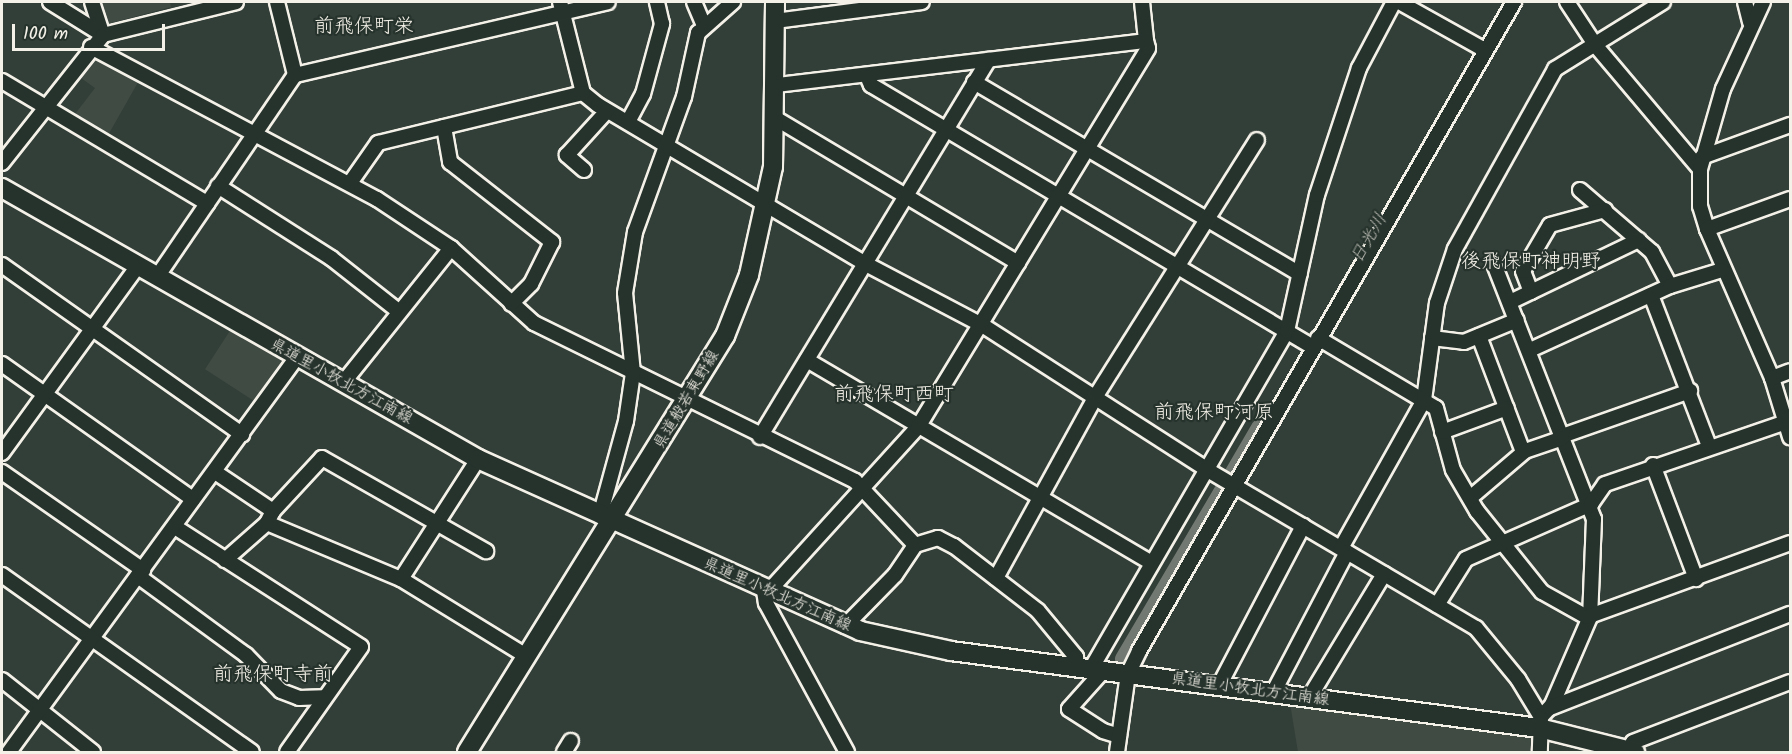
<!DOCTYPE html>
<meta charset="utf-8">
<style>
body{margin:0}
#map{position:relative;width:1792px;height:754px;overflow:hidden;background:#323e38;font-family:Kalam,"Klee One",sans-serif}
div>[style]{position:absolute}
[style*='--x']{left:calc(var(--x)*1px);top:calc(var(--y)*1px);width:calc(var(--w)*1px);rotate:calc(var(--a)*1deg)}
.built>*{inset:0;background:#404b44;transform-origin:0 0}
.river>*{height:18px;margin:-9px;padding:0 9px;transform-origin:9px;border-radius:9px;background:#727972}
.roads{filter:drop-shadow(2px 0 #f4f1e8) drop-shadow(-2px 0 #f4f1e8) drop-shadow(0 2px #f4f1e8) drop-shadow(0 -2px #f4f1e8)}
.minor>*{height:14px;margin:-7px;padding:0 7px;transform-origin:7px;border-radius:7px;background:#26332d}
.major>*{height:18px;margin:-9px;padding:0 9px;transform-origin:9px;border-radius:9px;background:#26332d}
span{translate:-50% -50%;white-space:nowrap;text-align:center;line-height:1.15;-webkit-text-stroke:4.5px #26332d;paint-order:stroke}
.street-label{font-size:16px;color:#f4f1e8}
.water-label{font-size:18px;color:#babbb3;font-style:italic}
.quarter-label{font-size:20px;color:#f4f1e8}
.frame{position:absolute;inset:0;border:3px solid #f4f1e8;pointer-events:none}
.scale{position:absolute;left:12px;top:24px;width:153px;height:27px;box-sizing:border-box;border:3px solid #f4f1e8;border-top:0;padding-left:8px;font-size:18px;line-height:21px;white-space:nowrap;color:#f4f1e8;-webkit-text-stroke:4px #26332d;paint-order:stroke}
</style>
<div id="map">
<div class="built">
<div style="clip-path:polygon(102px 2px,170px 2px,171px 7px,107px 24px)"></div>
<div style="clip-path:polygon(92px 51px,141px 77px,107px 137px,72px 118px,95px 88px,74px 73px)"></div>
<div style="left:235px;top:323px;width:67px;height:55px;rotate:33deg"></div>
<div style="clip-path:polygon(1290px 703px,1534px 733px,1535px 752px,1298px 752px)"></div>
</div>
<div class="river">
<div style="--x:1232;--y:476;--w:56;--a:-59.7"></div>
<div style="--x:1124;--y:659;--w:201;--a:-59.5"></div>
</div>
<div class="roads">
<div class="minor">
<div style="--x:50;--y:2;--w:62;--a:31.9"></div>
<div style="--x:92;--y:2;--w:35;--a:72"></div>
<div style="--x:277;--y:2;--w:75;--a:76.1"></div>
<div style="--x:560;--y:2;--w:94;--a:75.8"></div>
<div style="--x:583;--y:93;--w:19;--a:39"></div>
<div style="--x:598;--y:105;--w:309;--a:30.7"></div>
<div style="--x:864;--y:263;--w:133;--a:27.7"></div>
<div style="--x:982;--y:325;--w:266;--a:32.7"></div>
<div style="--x:1206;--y:469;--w:313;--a:30.5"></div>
<div style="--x:1476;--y:628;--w:66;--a:50.5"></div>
<div style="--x:1518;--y:679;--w:44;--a:58.8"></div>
<div style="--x:1541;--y:717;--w:35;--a:92"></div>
<div style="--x:694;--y:2;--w:26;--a:67"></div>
<div style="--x:1142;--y:2;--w:39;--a:84"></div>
<div style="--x:1399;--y:2;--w:98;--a:29.2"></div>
<div style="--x:1567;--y:2;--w:53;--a:56.6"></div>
<div style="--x:1596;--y:46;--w:161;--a:49.8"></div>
<div style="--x:1700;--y:169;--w:37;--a:90"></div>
<div style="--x:1700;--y:206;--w:24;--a:73"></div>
<div style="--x:1707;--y:229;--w:163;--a:66.4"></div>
<div style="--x:1772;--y:378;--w:62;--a:73"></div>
<div style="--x:1745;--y:2;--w:21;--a:76"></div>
<div style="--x:775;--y:21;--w:148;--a:-7.4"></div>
<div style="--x:91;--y:47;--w:324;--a:28"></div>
<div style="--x:377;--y:199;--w:89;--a:33.5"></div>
<div style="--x:451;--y:248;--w:112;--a:42.1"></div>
<div style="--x:534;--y:323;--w:358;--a:26.2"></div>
<div style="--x:855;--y:481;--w:88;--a:46.8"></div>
<div style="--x:915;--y:545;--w:24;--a:-17"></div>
<div style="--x:938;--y:538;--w:18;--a:27"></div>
<div style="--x:954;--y:546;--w:106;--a:37.7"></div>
<div style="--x:1038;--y:611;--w:60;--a:50.4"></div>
<div style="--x:1076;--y:657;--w:11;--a:95"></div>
<div style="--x:867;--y:76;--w:10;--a:66"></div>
<div style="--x:871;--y:85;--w:514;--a:30.66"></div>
<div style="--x:2;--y:81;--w:239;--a:30.8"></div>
<div style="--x:974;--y:82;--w:378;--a:30.5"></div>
<div style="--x:775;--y:118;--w:283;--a:30.8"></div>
<div style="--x:628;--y:122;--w:32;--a:-62"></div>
<div style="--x:643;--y:94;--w:73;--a:-74.8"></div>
<div style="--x:662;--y:24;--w:23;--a:-103"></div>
<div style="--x:444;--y:127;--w:36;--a:80"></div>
<div style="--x:450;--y:162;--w:130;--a:38.1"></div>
<div style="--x:552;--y:242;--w:47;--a:116.6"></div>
<div style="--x:531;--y:284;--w:28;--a:135"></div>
<div style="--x:1702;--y:157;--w:94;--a:-20"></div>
<div style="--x:2;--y:163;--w:163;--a:-51.7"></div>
<div style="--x:103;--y:35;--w:137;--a:-13.9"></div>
<div style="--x:1700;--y:169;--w:83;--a:-74"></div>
<div style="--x:1723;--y:89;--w:96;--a:-65.3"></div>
<div style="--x:584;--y:170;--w:23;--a:-139"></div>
<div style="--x:567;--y:155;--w:59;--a:-47.7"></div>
<div style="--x:350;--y:183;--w:49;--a:-55"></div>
<div style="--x:378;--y:143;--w:211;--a:-13.7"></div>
<div style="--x:218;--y:186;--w:134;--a:32.5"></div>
<div style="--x:331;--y:258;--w:84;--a:38.2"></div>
<div style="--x:1580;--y:190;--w:95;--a:40.7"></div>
<div style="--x:1652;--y:252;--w:38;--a:62"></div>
<div style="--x:1707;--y:229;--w:88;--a:-19.9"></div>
<div style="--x:1494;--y:264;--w:274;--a:68.6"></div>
<div style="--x:1594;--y:519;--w:98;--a:92.3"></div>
<div style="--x:1590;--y:617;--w:96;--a:113.4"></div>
<div style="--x:1552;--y:705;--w:16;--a:133"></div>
<div style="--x:2;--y:265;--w:294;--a:35.2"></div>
<div style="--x:157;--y:277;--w:245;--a:-55.7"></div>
<div style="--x:295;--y:75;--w:321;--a:-13.1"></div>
<div style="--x:1531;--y:292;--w:22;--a:-111"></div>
<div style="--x:1523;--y:271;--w:53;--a:-59.6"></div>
<div style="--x:1550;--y:225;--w:57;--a:-15.3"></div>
<div style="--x:1651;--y:295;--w:162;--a:69"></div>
<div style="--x:1510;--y:302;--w:143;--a:-25.7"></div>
<div style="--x:1479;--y:336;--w:124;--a:69.2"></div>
<div style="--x:1318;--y:338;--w:137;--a:30.7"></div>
<div style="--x:1436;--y:408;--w:64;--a:74.7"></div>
<div style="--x:1453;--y:470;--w:48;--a:59.7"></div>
<div style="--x:1477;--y:511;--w:104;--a:51.3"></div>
<div style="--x:1542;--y:592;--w:51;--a:29.1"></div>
<div style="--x:1587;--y:617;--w:216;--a:-20"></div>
<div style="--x:1432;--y:338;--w:32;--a:7"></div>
<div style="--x:1464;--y:342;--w:57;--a:-22.5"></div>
<div style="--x:1530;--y:350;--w:154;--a:-24.6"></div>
<div style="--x:1670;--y:286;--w:54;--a:-17.1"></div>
<div style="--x:807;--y:360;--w:400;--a:30.5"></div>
<div style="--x:2;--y:364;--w:234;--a:35.3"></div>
<div style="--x:1772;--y:378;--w:19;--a:-21"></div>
<div style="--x:343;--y:383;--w:173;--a:-51.3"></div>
<div style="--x:1442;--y:432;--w:69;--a:-20.3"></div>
<div style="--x:1562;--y:436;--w:136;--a:-19.4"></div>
<div style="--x:760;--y:437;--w:441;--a:-58.8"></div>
<div style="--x:2;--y:453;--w:231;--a:-54"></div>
<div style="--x:1653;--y:465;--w:122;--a:69.3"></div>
<div style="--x:2;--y:472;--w:172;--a:34.8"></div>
<div style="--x:215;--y:472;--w:70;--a:33.9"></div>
<div style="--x:273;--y:511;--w:13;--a:117"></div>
<div style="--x:267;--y:523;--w:145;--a:22.7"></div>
<div style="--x:401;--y:579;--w:143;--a:-57.3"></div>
<div style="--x:1470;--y:498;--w:72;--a:-40.5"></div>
<div style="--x:1525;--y:451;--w:39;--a:-19"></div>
<div style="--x:273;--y:511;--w:72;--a:-47.2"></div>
<div style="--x:322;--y:458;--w:189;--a:29.6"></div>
<div style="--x:600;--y:516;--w:98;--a:-74.7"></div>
<div style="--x:626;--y:421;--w:49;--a:-81.7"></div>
<div style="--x:633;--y:373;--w:80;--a:-95.7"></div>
<div style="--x:625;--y:293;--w:62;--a:-80.7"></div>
<div style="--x:635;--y:232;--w:144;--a:-70.1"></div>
<div style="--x:684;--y:97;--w:66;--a:-77.7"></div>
<div style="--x:698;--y:33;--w:47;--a:-41.5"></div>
<div style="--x:175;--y:527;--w:221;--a:32.8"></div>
<div style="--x:361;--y:647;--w:128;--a:125.2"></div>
<div style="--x:1341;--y:548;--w:170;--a:-60.7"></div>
<div style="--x:1424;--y:400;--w:98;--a:-82.4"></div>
<div style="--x:1437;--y:303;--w:57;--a:-71.6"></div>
<div style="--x:1455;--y:249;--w:206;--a:-60.9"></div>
<div style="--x:1555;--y:69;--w:127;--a:-31.8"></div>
<div style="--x:225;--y:560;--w:56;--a:-41.4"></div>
<div style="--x:2;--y:575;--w:306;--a:35.3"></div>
<div style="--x:138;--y:576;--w:134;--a:36.2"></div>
<div style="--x:246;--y:655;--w:50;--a:45.8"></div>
<div style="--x:281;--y:691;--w:19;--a:21"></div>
<div style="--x:299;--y:698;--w:25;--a:-2"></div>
<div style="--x:996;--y:578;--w:210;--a:-61.2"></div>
<div style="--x:1097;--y:394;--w:300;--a:-57.8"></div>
<div style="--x:401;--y:579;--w:147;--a:31.6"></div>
<div style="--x:764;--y:591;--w:12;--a:81"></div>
<div style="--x:766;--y:603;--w:170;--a:61.5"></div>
<div style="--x:767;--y:593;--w:224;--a:-47.7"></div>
<div style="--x:918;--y:427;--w:443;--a:-58.7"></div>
<div style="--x:1148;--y:48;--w:7;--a:-106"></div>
<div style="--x:1146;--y:41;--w:372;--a:173.2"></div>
<div style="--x:1437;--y:605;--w:54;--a:-57.8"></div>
<div style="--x:1466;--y:559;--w:137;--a:-23.7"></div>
<div style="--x:1591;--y:504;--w:24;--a:-55"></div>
<div style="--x:1605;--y:484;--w:191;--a:-18.9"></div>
<div style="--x:845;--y:626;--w:71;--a:-45.6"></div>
<div style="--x:895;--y:575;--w:36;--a:-56"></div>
<div style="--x:1091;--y:669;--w:391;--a:-59.9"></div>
<div style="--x:1287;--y:331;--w:139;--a:-77.6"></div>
<div style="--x:1317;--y:195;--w:134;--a:-71.7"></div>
<div style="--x:1359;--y:68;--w:75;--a:-62.1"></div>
<div style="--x:1103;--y:671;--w:51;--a:131.8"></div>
<div style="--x:1069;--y:709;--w:40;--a:32.9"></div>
<div style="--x:1103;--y:731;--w:17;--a:17"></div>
<div style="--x:2;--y:680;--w:116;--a:38.4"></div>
<div style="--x:1219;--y:686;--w:181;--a:-62.3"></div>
<div style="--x:1273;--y:693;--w:159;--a:-62.3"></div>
<div style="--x:1309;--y:698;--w:145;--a:-58.8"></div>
<div style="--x:1550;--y:708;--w:258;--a:-21.4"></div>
<div style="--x:1630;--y:751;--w:9;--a:-72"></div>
<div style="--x:1633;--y:742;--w:168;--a:-20.9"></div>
<div style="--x:9;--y:752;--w:489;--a:-53.9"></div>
<div style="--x:564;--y:752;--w:13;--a:-58"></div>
<div style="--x:1117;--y:752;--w:79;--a:-82"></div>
<div style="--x:1128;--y:674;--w:25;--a:-64"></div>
<div style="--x:1139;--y:651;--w:750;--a:-59.98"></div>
</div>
<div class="major">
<div style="--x:2;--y:188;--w:548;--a:29.65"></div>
<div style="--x:478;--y:459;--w:419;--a:24.2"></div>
<div style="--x:860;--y:631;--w:93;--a:12.4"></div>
<div style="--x:951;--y:651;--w:593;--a:7.46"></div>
<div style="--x:1539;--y:728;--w:99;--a:14"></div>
<div style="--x:467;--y:752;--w:490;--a:-58.2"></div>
<div style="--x:725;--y:336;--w:66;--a:-68.5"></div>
<div style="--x:749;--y:275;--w:111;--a:-77.5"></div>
<div style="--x:773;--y:167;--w:165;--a:-89.3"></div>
</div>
</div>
<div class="street-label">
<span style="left:341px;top:382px;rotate:29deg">県道里小牧北方江南線</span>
<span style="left:687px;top:400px;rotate:-59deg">県道般若東野線</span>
<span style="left:777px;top:595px;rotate:24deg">県道里小牧北方江南線</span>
<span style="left:1250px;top:690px;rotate:8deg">県道里小牧北方江南線</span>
</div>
<div class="water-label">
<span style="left:1370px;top:239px;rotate:-60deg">日光川</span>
</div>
<div class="quarter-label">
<span style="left:364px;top:27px">前飛保町栄</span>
<span style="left:1531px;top:262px">後飛保町神明野</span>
<span style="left:894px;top:395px">前飛保町西町</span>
<span style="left:1214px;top:413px">前飛保町河原</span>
<span style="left:273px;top:675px">前飛保町寺前</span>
</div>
<div class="frame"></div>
<div class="scale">100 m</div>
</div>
